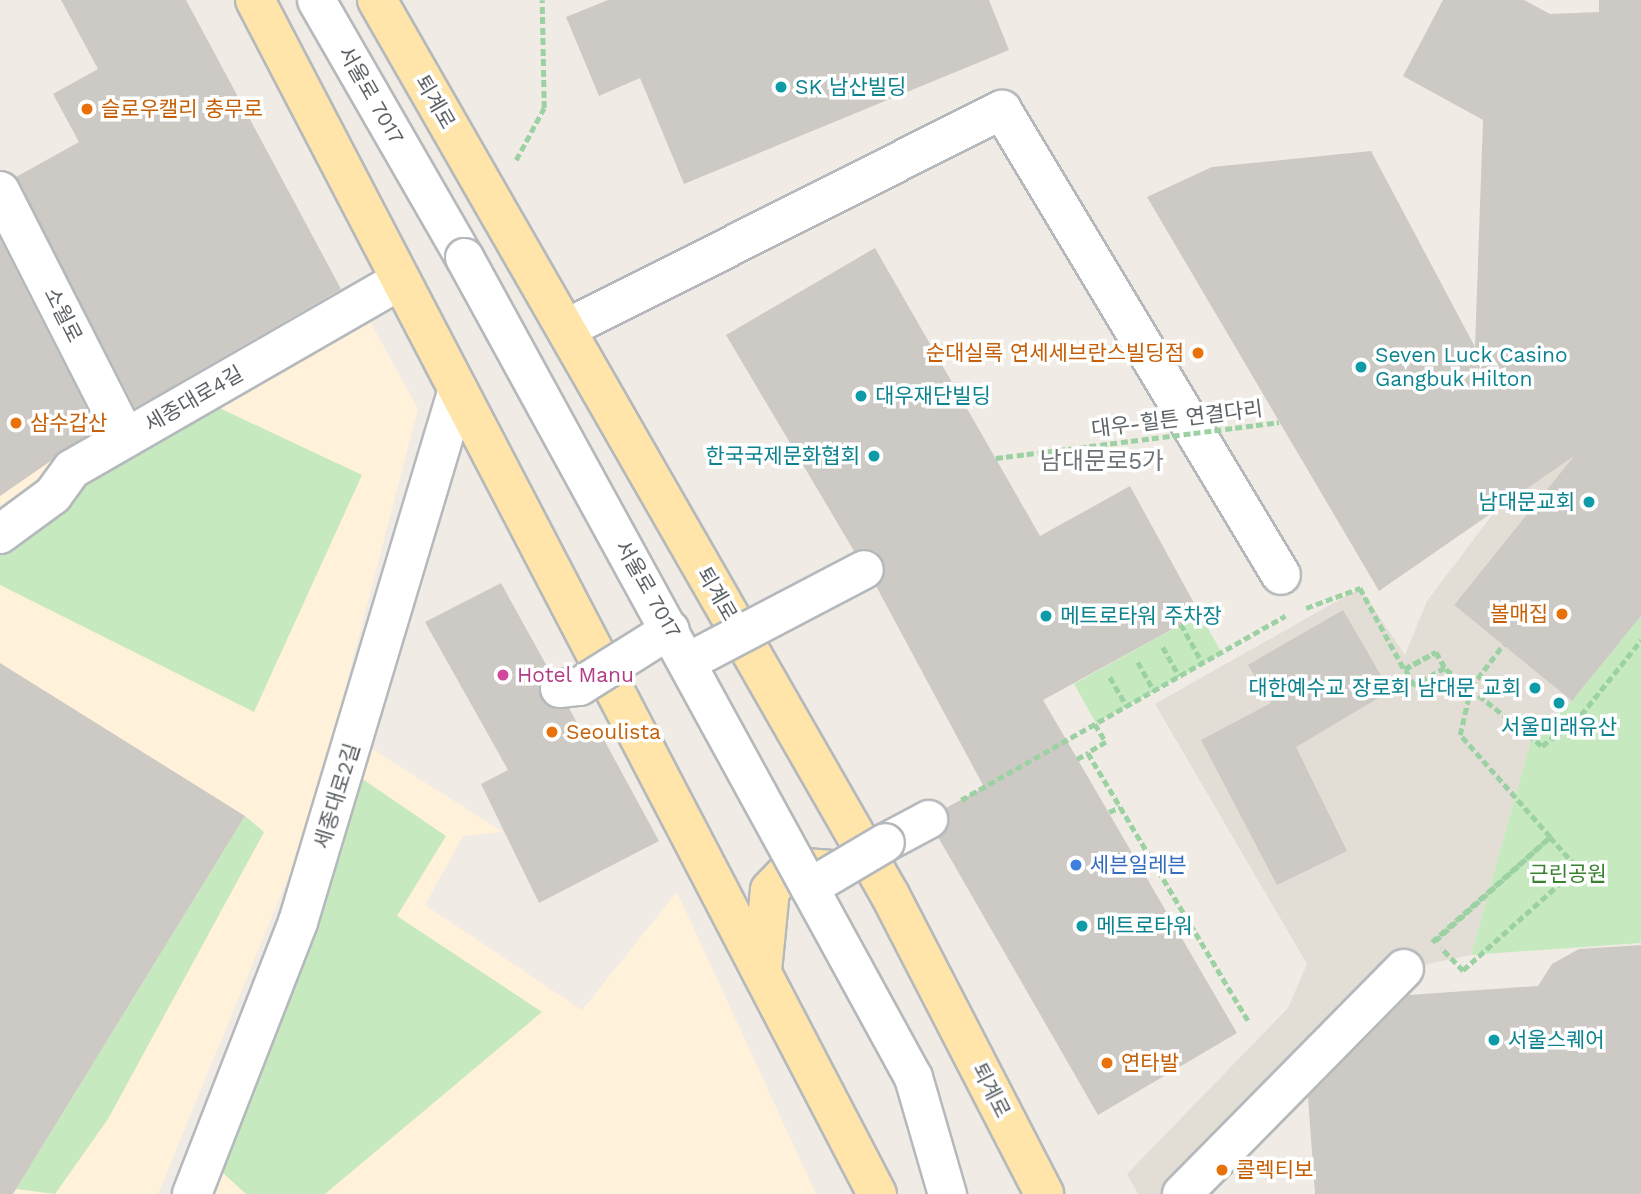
<!DOCTYPE html>
<meta charset="utf-8">
<style>
body{margin:0}
#map{position:relative;width:1641px;height:1194px;overflow:hidden;background:#f0ece5;font-family:"Work Sans","Noto Sans KR",sans-serif}
div>[style]{position:absolute}
[style*='--x']{left:calc(var(--x)*1px);top:calc(var(--y)*1px);width:calc(var(--w)*1px);rotate:calc(var(--a)*1deg)}
.commercial>*{inset:0;background:#fff1da}
.education>*{inset:0;background:#e2ddd5}
.green>*{inset:0;background:#c6e9c0;transform-origin:0 0}
.building>*{inset:0;background:#cdc9c4}
.path>*{height:4.5px;margin-top:-2.25px;transform-origin:0;background:repeating-linear-gradient(90deg,#9cd1a3 0 7px,transparent 0 10.5px)}
.roads{filter:drop-shadow(2px 0 #b5b9bc) drop-shadow(-2px 0 #b5b9bc) drop-shadow(0 2px #b5b9bc) drop-shadow(0 -2px #b5b9bc)}
.pedestrian>*{height:37px;margin:-18.5px;padding:0 18.5px;transform-origin:18.5px;border-radius:18.5px;background:#fff}
.minor>*{height:38px;margin:-19px;padding:0 19px;transform-origin:19px;border-radius:19px;background:#fff}
.primary>*{height:38px;margin:-19px;padding:0 19px;transform-origin:19px;border-radius:19px;background:#ffe5aa}
.path-bridge>*{height:4.5px;margin-top:-2.25px;transform-origin:0;background:repeating-linear-gradient(90deg,#9cd1a3 0 7px,transparent 0 10.5px)}
.bridges{filter:drop-shadow(2px 0 #b5b9bc) drop-shadow(-2px 0 #b5b9bc) drop-shadow(0 2px #b5b9bc) drop-shadow(0 -2px #b5b9bc)}
.pedestrian-bridge>*{height:37px;margin:-18.5px;padding:0 18.5px;transform-origin:18.5px;border-radius:18.5px;background:#fff}
.dots>*{width:19px;height:19px;translate:-50% -50%;box-sizing:border-box;border:4px solid #fff;border-radius:50%}
span{translate:-50% -50%;white-space:nowrap;text-align:center;line-height:1.15;-webkit-text-stroke:7px #fff;paint-order:stroke}
.culture-label{font-size:21px;color:#0d838f}
.left{translate:0 -50%;text-align:left}
.right{translate:-100% -50%;text-align:right}
.street-label{font-size:21px;color:#5c6266}
.food-label{font-size:21px;color:#c56008}
.hotel-label{font-size:21px;color:#b23c85}
.shop-label{font-size:21px;color:#366cbe}
.park-label{font-size:21px;color:#38822f}
.quarter-label{font-size:24px;color:#6d7478}
</style>
<div id="map">
<div class="commercial">
<div style="clip-path:polygon(0 198px,126px 437px,360px 303px,418px 409px,310px 824px,158px 1194px,0 1194px)"></div>
<div style="clip-path:polygon(355px 738px,503px 832px,463px 836px,425px 905px,582px 1010px,677px 892px,816px 1194px,192px 1194px)"></div>
</div>
<div class="education">
<div style="clip-path:polygon(1590px 386px,1628px 389px,1454px 605px,1572px 701px,1532px 737px,1471px 955px,1404px 969px,1182px 1194px,1138px 1194px,1127px 1174px,1288px 1008px,1307px 964px,1155px 704px,1360px 588px,1405px 655px,1427px 601px)"></div>
</div>
<div class="green">
<div style="clip-path:polygon(196px 397px,362px 475px,254px 712px,0 585px,0 534px)"></div>
<div style="left:1200px;top:614px;width:45px;height:144px;rotate:61deg"></div>
<div style="clip-path:polygon(1641px 616px,1641px 943px,1471px 955px,1532px 737px,1572px 701px)"></div>
<div style="clip-path:polygon(358px 776px,446px 836px,397px 916px,542px 1012px,325px 1194px,246px 1194px,222px 1172px,313px 930px)"></div>
<div style="clip-path:polygon(245px 816px,264px 832px,108px 1119px,55px 1194px,16px 1189px)"></div>
</div>
<div class="building">
<div style="clip-path:polygon(61px 0,186px 0,341px 289px,135px 408px,16px 177px,79px 142px,53px 94px,98px 69px)"></div>
<div style="clip-path:polygon(608px 0,989px 0,1009px 50px,684px 184px,640px 78px,599px 96px,566px 17px)"></div>
<div style="clip-path:polygon(1443px 0,1524px 0,1550px 14px,1599px 12px,1599px 0,1641px 0,1641px 616px,1572px 701px,1454px 605px,1574px 456px,1379px 591px,1147px 197px,1212px 167px,1371px 151px,1475px 347px,1483px 120px,1403px 76px)"></div>
<div style="clip-path:polygon(0 239px,97px 429px,0 496px)"></div>
<div style="clip-path:polygon(875px 248px,1040px 536px,1130px 486px,1200px 614px,1043px 700px,1237px 1033px,1098px 1115px,938px 837px,949px 820px,946px 808px,984px 787px,876px 586px,883px 560px,875px 551px,854px 551px,726px 335px)"></div>
<div style="clip-path:polygon(501px 583px,549px 670px,540px 680px,542px 700px,569px 708px,582px 732px,596px 725px,659px 841px,539px 903px,481px 784px,508px 770px,425px 622px)"></div>
<div style="clip-path:polygon(1343px 610px,1390px 691px,1296px 747px,1347px 851px,1277px 885px,1201px 740px,1271px 703px,1248px 665px)"></div>
<div style="clip-path:polygon(0 663px,245px 816px,13px 1194px,0 1194px)"></div>
<div style="clip-path:polygon(1641px 945px,1641px 1194px,1315px 1194px,1308px 1097px,1409px 995px,1538px 986px,1552px 964px,1579px 949px)"></div>
</div>
<div class="path">
<div style="--x:516;--y:160;--w:59;--a:-61.7"></div>
<div style="--x:544;--y:108;--w:108;--a:-91.1"></div>
<div style="--x:1306;--y:608;--w:58;--a:-20.3"></div>
<div style="--x:1360;--y:588;--w:92;--a:61.5"></div>
<div style="--x:1404;--y:669;--w:36;--a:-28"></div>
<div style="--x:1436;--y:652;--w:18;--a:61"></div>
<div style="--x:1445;--y:668;--w:36;--a:150"></div>
<div style="--x:1414;--y:686;--w:19;--a:-118"></div>
<div style="--x:1405;--y:669;--w:35;--a:-29"></div>
<div style="--x:1436;--y:652;--w:20;--a:60"></div>
<div style="--x:1446;--y:669;--w:123;--a:38.7"></div>
<div style="--x:1542;--y:746;--w:50;--a:-38.5"></div>
<div style="--x:1581;--y:715;--w:96;--a:-51.3"></div>
<div style="--x:1181;--y:624;--w:43;--a:61.1"></div>
<div style="--x:1163;--y:647;--w:33;--a:61"></div>
<div style="--x:1138;--y:662;--w:33;--a:61"></div>
<div style="--x:1110;--y:677;--w:34;--a:60"></div>
<div style="--x:1095;--y:724;--w:21;--a:59"></div>
<div style="--x:1106;--y:742;--w:21;--a:149"></div>
<div style="--x:1088;--y:753;--w:313;--a:59.1"></div>
<div style="--x:1077;--y:759;--w:13;--a:-29"></div>
<div style="--x:961;--y:800;--w:373;--a:-29.6"></div>
<div style="--x:1109;--y:812;--w:12;--a:-24"></div>
<div style="--x:1435;--y:941;--w:155;--a:-42.1"></div>
<div style="--x:1550;--y:837;--w:136;--a:-131.4"></div>
<div style="--x:1460;--y:735;--w:49;--a:-77.1"></div>
<div style="--x:1471;--y:687;--w:53;--a:-52.7"></div>
<div style="--x:1432;--y:942;--w:158;--a:-41.7"></div>
<div style="--x:1550;--y:837;--w:42;--a:47.9"></div>
<div style="--x:1578;--y:868;--w:154;--a:138.2"></div>
<div style="--x:1463;--y:971;--w:32;--a:-134"></div>
</div>
<div class="roads">
<div class="pedestrian">
<div style="--x:316;--y:0;--w:297;--a:60.1"></div>
<div style="--x:885;--y:842;--w:49;--a:-28.1"></div>
</div>
<div class="minor">
<div style="--x:0;--y:191;--w:277;--a:63"></div>
<div style="--x:566;--y:329;--w:488;--a:-26.7"></div>
<div style="--x:1002;--y:110;--w:542;--a:59.04"></div>
<div style="--x:0;--y:534;--w:66;--a:-36.3"></div>
<div style="--x:53;--y:495;--w:32;--a:-54"></div>
<div style="--x:72;--y:469;--w:379;--a:-29.9"></div>
<div style="--x:192;--y:1194;--w:292;--a:-68.7"></div>
<div style="--x:298;--y:922;--w:556;--a:-73.29"></div>
<div style="--x:1182;--y:1194;--w:316;--a:-45.4"></div>
</div>
<div class="primary">
<div style="--x:255;--y:0;--w:1346;--a:62.48"></div>
<div style="--x:377;--y:0;--w:1032;--a:60.18"></div>
<div style="--x:890;--y:895;--w:336;--a:62.7"></div>
<div style="--x:762;--y:971;--w:81;--a:-84.4"></div>
<div style="--x:770;--y:890;--w:32;--a:-46"></div>
<div style="--x:792;--y:867;--w:40;--a:4.3"></div>
</div>
</div>
<div class="path-bridge">
<div style="--x:996;--y:458;--w:285;--a:-7.2"></div>
</div>
<div class="bridges">
<div class="pedestrian-bridge">
<div style="--x:464;--y:257;--w:935;--a:61.3"></div>
<div style="--x:913;--y:1077;--w:122;--a:73.8"></div>
<div style="--x:690;--y:660;--w:196;--a:-27.6"></div>
<div style="--x:559;--y:688;--w:20;--a:-6"></div>
<div style="--x:579;--y:686;--w:107;--a:-32.1"></div>
<div style="--x:809;--y:887;--w:88;--a:-30.6"></div>
</div>
</div>
<div class="dots">
<div style="left:781px;top:87px;background:#0f9aa8"></div>
<div style="left:87px;top:109px;background:#e8710a"></div>
<div style="left:1198px;top:353px;background:#e8710a"></div>
<div style="left:1361px;top:367px;background:#0f9aa8"></div>
<div style="left:861px;top:396px;background:#0f9aa8"></div>
<div style="left:16px;top:423px;background:#e8710a"></div>
<div style="left:874px;top:456px;background:#0f9aa8"></div>
<div style="left:1589px;top:502px;background:#0f9aa8"></div>
<div style="left:1562px;top:614px;background:#e8710a"></div>
<div style="left:1046px;top:616px;background:#0f9aa8"></div>
<div style="left:503px;top:675px;background:#d1479c"></div>
<div style="left:1535px;top:688px;background:#0f9aa8"></div>
<div style="left:1559px;top:703px;background:#0f9aa8"></div>
<div style="left:552px;top:732px;background:#e8710a"></div>
<div style="left:1076px;top:865px;background:#3f7fe0"></div>
<div style="left:1082px;top:926px;background:#0f9aa8"></div>
<div style="left:1494px;top:1040px;background:#0f9aa8"></div>
<div style="left:1107px;top:1063px;background:#e8710a"></div>
<div style="left:1222px;top:1170px;background:#e8710a"></div>
</div>
<div class="culture-label">
<span class="left" style="left:795px;top:87px">SK 남산빌딩</span>
<span class="left" style="left:1375px;top:367px">Seven Luck Casino<br>Gangbuk Hilton</span>
<span class="left" style="left:875px;top:396px">대우재단빌딩</span>
<span class="right" style="left:860px;top:456px">한국국제문화협회</span>
<span class="right" style="left:1575px;top:502px">남대문교회</span>
<span class="left" style="left:1060px;top:616px">메트로타워 주차장</span>
<span class="right" style="left:1521px;top:688px">대한예수교 장로회 남대문 교회</span>
<span style="left:1559px;top:727px">서울미래유산</span>
<span class="left" style="left:1096px;top:926px">메트로타워</span>
<span class="left" style="left:1508px;top:1040px">서울스퀘어</span>
</div>
<div class="street-label">
<span style="left:371px;top:95px;rotate:60deg">서울로 7017</span>
<span style="left:435px;top:102px;rotate:60deg">퇴계로</span>
<span style="left:63px;top:315px;rotate:63deg">소월로</span>
<span style="left:194px;top:399px;rotate:-30deg">세종대로4길</span>
<span style="left:1177px;top:419px;rotate:-7deg">대우-힐튼 연결다리</span>
<span style="left:648px;top:589px;rotate:60deg">서울로 7017</span>
<span style="left:717px;top:594px;rotate:60deg">퇴계로</span>
<span style="left:337px;top:796px;rotate:-73deg">세종대로2길</span>
<span style="left:991px;top:1090px;rotate:63deg">퇴계로</span>
</div>
<div class="food-label">
<span class="left" style="left:101px;top:109px">슬로우캘리 충무로</span>
<span class="right" style="left:1184px;top:353px">순대실록 연세세브란스빌딩점</span>
<span class="left" style="left:30px;top:423px">삼수갑산</span>
<span class="right" style="left:1548px;top:614px">볼매집</span>
<span class="left" style="left:566px;top:732px">Seoulista</span>
<span class="left" style="left:1121px;top:1063px">연타발</span>
<span class="left" style="left:1236px;top:1170px">콜렉티보</span>
</div>
<div class="hotel-label">
<span class="left" style="left:517px;top:675px">Hotel Manu</span>
</div>
<div class="shop-label">
<span class="left" style="left:1090px;top:865px">세븐일레븐</span>
</div>
<div class="park-label">
<span style="left:1568px;top:874px">근린공원</span>
</div>
<div class="quarter-label">
<span style="left:1102px;top:462px">남대문로5가</span>
</div>
</div>
